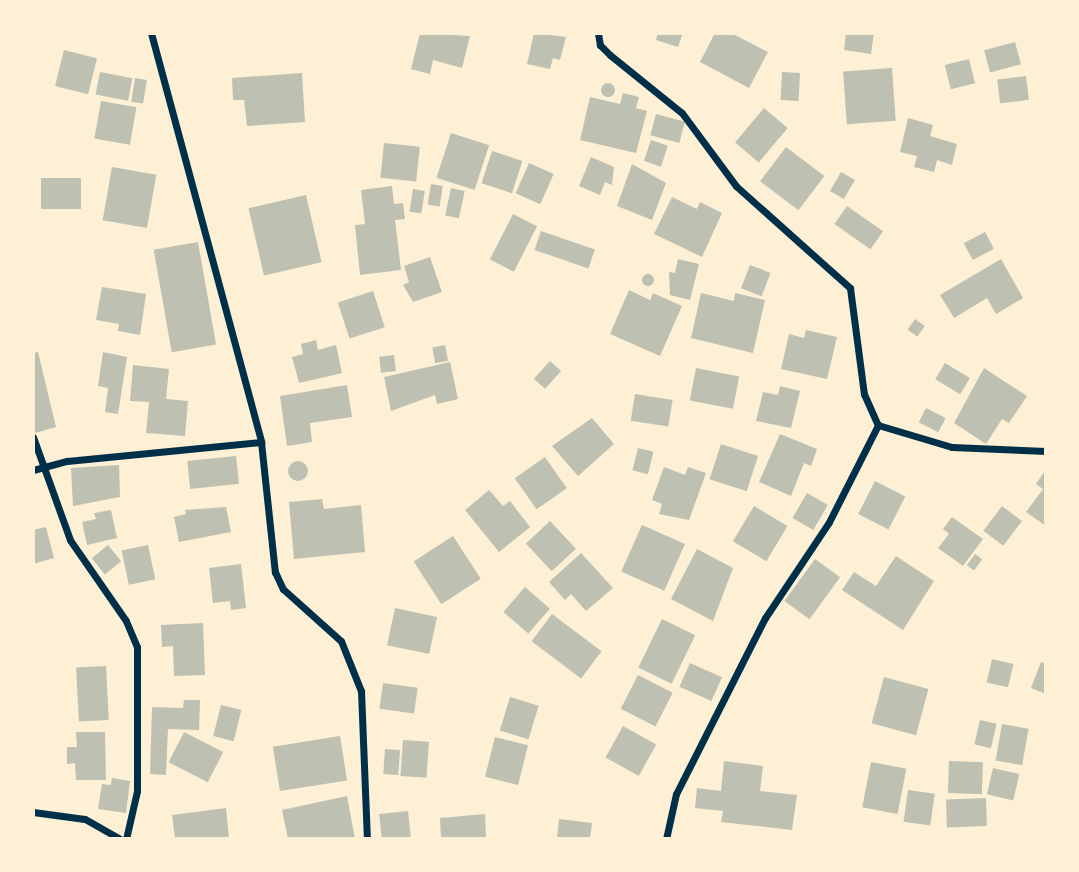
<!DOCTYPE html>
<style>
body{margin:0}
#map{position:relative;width:1079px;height:872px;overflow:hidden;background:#fdf0d5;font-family:Inter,sans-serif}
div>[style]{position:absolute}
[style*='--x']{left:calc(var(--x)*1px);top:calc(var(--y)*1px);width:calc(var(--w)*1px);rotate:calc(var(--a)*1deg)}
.building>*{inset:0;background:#bec0b2;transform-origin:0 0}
.round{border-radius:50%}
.minor>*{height:7px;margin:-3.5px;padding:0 3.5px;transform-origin:3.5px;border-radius:3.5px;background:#003049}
span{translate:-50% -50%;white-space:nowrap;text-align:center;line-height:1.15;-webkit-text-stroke:5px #fdf0d5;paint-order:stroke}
.frame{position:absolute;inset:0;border:35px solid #fdf0d5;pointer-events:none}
</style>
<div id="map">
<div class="building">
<div style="clip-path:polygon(420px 33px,470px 36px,462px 68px,433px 60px,430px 74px,411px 69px)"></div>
<div style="clip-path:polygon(534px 33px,566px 37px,560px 60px,553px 58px,550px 69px,527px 64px)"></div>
<div style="clip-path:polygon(658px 33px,683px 33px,678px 47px,656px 40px)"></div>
<div style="clip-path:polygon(715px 33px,731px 33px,768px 52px,749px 88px,700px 62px)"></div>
<div style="clip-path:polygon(846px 33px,874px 33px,871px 54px,844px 50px)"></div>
<div style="left:1015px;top:42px;width:23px;height:32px;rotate:75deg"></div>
<div style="left:64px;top:50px;width:34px;height:37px;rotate:14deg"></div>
<div style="left:969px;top:59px;width:25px;height:25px;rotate:76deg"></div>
<div style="left:892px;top:68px;width:53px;height:49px;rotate:86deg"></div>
<div style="left:100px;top:72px;width:33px;height:23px;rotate:11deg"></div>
<div style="left:782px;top:72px;width:18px;height:28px;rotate:3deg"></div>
<div style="clip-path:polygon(302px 73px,305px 122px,247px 126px,244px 100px,233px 100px,232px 78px)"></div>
<div style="left:1026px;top:76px;width:24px;height:29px;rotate:83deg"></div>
<div style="left:135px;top:78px;width:12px;height:24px;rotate:9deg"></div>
<div class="round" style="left:601px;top:83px;width:14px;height:14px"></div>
<div style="clip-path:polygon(623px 93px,639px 97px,636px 108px,647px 111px,636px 153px,580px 140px,590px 97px,620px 104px)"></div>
<div style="left:101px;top:101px;width:36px;height:38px;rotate:10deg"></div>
<div style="left:764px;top:108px;width:31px;height:45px;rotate:40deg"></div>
<div style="left:656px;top:114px;width:30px;height:22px;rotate:15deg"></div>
<div style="clip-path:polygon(908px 118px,933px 125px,930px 136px,957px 144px,952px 165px,937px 160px,934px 172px,914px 167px,917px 156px,900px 152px)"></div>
<div style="left:451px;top:133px;width:40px;height:47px;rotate:18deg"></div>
<div style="left:651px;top:140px;width:18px;height:22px;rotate:19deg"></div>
<div style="left:384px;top:143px;width:36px;height:35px;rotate:6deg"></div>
<div style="left:786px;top:147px;width:48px;height:43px;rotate:37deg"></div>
<div style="left:492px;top:151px;width:32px;height:34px;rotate:18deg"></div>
<div style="clip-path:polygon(591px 157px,614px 167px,612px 185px,605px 182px,600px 195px,579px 186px)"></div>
<div style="left:529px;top:163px;width:27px;height:33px;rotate:24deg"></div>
<div style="clip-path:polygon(632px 164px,666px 183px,652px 220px,617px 206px)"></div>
<div style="left:112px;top:167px;width:45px;height:54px;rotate:10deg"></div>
<div style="left:841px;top:172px;width:16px;height:22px;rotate:30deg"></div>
<div style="left:41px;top:178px;width:40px;height:31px"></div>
<div style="left:431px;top:184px;width:12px;height:21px;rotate:9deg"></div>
<div style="clip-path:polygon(392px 186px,394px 204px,403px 203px,405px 219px,395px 220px,401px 270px,360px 275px,355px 225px,365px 224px,361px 190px)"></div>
<div style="left:451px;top:188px;width:14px;height:28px;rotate:12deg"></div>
<div style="left:413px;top:189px;width:12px;height:23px;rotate:9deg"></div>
<div style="left:306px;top:195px;width:69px;height:59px;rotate:77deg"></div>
<div style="clip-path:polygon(672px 197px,697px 209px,700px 202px,722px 213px,702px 257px,654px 234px)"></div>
<div style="left:847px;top:206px;width:44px;height:22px;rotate:35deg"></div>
<div style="left:513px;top:214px;width:27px;height:51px;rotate:27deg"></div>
<div style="left:541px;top:231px;width:57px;height:20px;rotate:19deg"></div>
<div style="left:985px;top:232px;width:19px;height:24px;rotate:62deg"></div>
<div style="left:198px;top:242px;width:104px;height:45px;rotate:80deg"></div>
<div style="clip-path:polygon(430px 257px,442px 292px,413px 302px,403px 285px,409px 282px,404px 266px)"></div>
<div style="clip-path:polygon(678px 259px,699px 264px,690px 300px,670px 295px,669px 272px,675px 273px)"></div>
<div style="clip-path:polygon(1001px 259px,1023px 298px,996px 314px,987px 298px,954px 318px,940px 295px)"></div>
<div style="left:750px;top:265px;width:22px;height:25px;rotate:21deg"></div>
<div class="round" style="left:642px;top:274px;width:12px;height:12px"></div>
<div style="clip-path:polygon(102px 287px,146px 294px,140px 335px,118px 331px,119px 324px,96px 320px)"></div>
<div style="clip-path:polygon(629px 290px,650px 300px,653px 293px,682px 306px,660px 356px,610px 334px)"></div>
<div style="left:373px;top:291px;width:38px;height:37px;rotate:72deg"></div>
<div style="clip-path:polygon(701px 293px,734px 301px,735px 293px,765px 300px,753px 353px,691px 338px)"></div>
<div style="left:915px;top:319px;width:12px;height:13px;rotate:35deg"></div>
<div style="clip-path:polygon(806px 330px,837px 337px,827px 379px,781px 369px,789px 334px,804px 338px)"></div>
<div style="clip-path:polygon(316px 340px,318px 350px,336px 345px,342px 373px,299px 383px,292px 357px,303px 354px,301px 344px)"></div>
<div style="left:445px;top:345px;width:16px;height:13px;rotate:79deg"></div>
<div style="clip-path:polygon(38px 352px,56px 427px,35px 433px,33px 353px)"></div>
<div style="clip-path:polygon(103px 352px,127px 357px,118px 414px,105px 412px,108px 388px,98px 386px)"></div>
<div style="left:394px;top:355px;width:16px;height:15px;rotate:83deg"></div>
<div style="left:550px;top:361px;width:15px;height:24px;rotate:42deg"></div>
<div style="clip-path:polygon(450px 362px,458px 399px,437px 404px,435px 395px,391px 411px,384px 377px)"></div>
<div style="left:945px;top:363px;width:29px;height:19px;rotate:31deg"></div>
<div style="clip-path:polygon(133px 365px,169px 369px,166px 399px,188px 401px,185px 436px,146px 433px,149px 402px,130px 401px)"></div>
<div style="left:696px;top:368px;width:44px;height:33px;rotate:11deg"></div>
<div style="clip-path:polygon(984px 368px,1027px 396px,1009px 423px,1002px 419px,986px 444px,954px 423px)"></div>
<div style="clip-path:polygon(347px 385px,352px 417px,310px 423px,312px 442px,287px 446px,280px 396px)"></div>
<div style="clip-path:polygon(780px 386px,800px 391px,791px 428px,756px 421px,763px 392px,778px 395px)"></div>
<div style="left:635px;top:394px;width:38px;height:27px;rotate:9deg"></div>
<div style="left:926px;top:408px;width:22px;height:16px;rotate:27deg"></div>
<div style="clip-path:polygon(592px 418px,614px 444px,578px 476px,552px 446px)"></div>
<div style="clip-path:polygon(780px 434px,817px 449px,811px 466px,804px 463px,791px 496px,759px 482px)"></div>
<div style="left:721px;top:444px;width:39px;height:37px;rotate:18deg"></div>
<div style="left:638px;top:448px;width:16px;height:23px;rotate:14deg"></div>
<div style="left:236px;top:456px;width:28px;height:49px;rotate:84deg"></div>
<div style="left:545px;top:457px;width:38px;height:37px;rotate:55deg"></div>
<div class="round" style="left:288px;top:461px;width:20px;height:20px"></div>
<div style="clip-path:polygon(119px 465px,120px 497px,73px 506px,71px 468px)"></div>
<div style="clip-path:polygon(664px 467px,685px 475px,688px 467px,706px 473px,689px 520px,659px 514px,662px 504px,652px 500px)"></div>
<div style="clip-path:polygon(1046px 469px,1046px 526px,1026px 512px,1043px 489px,1036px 484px)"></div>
<div style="left:875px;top:481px;width:34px;height:37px;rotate:27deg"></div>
<div style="clip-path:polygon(489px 490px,503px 506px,510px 501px,530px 527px,499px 552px,465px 510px)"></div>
<div style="left:807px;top:493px;width:24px;height:29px;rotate:30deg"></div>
<div style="clip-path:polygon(322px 499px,324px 509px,361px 505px,365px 552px,294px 559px,289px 502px)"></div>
<div style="left:754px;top:506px;width:39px;height:41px;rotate:31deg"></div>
<div style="left:1002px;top:506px;width:25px;height:31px;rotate:37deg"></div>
<div style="clip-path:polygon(226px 507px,231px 532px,179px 542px,174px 517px,186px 514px,185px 510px)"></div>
<div style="clip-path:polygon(111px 510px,117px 538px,87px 545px,82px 522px,96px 519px,94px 513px)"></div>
<div style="clip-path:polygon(952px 517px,983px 539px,963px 566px,938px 548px,949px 534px,943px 529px)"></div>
<div style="left:550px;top:521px;width:38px;height:33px;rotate:47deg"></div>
<div style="left:642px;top:525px;width:47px;height:51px;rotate:24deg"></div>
<div style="clip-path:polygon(46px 527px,54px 558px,33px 564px,33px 530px)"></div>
<div style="left:453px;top:536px;width:51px;height:47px;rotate:57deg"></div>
<div style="left:108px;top:545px;width:21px;height:21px;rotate:51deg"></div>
<div style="left:148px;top:545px;width:35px;height:27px;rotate:78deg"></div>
<div style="clip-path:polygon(697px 549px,733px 568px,713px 621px,671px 599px)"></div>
<div style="clip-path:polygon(581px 553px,613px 588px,586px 611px,571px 594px,565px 600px,549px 582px)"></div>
<div style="left:975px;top:554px;width:9px;height:14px;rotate:36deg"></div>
<div style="clip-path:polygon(896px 556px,934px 581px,903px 630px,842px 590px,854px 572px,876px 586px)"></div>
<div style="left:815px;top:559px;width:31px;height:52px;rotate:36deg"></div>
<div style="clip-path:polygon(241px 564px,246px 608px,231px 610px,230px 601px,213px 603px,209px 568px)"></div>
<div style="left:525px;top:587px;width:33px;height:33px;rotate:41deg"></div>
<div style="left:395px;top:608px;width:43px;height:38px;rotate:12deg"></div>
<div style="left:552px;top:614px;width:62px;height:34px;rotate:37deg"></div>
<div style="left:662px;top:619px;width:37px;height:54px;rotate:26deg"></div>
<div style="clip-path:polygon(203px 623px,205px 675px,174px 676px,173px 646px,162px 647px,161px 625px)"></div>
<div style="left:992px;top:659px;width:22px;height:24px;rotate:13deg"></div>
<div style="clip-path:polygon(1041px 662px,1046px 664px,1046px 694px,1031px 688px)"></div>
<div style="left:690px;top:663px;width:35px;height:26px;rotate:24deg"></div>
<div style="left:106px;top:666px;width:54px;height:30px;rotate:87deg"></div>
<div style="left:638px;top:675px;width:39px;height:38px;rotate:27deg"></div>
<div style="left:884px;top:677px;width:46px;height:48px;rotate:15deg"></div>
<div style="left:383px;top:683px;width:35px;height:26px;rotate:8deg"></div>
<div style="left:510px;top:697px;width:30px;height:35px;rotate:17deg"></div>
<div style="clip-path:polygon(184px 700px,200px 700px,199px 730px,168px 729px,166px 775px,150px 774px,152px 707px,183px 708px)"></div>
<div style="left:221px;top:705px;width:21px;height:32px;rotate:14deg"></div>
<div style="left:980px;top:720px;width:17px;height:25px;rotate:13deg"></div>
<div style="left:1002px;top:724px;width:27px;height:37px;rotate:10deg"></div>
<div style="left:623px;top:726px;width:38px;height:36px;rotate:29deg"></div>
<div style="clip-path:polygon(76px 732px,105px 732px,106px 780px,76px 780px,75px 763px,67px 764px,67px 747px,77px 747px)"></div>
<div style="left:184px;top:732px;width:44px;height:34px;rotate:27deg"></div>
<div style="left:340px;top:736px;width:45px;height:68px;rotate:81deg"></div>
<div style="left:495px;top:737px;width:34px;height:41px;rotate:14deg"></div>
<div style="left:403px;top:740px;width:26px;height:36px;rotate:4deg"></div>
<div style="left:385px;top:749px;width:15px;height:25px;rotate:4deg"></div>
<div style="clip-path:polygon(724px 761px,763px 766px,760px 791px,797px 795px,792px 830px,721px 822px,723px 811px,695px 808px,697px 788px,721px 791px)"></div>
<div style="left:949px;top:761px;width:34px;height:32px;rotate:2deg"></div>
<div style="left:871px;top:762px;width:36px;height:46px;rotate:11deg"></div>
<div style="left:993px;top:768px;width:27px;height:27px;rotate:13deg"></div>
<div style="clip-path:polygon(112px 778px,130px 781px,126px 813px,98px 809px,102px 784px,111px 785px)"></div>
<div style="left:908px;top:790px;width:27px;height:32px;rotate:8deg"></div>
<div style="clip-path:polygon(347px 796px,355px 839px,288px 839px,282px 810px)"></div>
<div style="left:986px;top:798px;width:28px;height:40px;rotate:88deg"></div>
<div style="clip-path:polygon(226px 808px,229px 839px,175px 838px,172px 815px)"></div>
<div style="left:408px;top:811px;width:28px;height:29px;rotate:84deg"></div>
<div style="clip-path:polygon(485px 814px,486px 839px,441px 839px,440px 818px)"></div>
<div style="clip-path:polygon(559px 819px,592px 823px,590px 839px,557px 839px)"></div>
</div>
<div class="minor">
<div style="--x:151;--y:33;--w:424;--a:74.9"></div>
<div style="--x:261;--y:442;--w:131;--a:83.9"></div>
<div style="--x:275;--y:572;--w:19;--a:65"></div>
<div style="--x:283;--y:589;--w:78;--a:41.9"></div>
<div style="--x:341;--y:641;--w:54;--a:68.2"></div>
<div style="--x:361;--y:691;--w:148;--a:87.7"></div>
<div style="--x:598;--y:33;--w:12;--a:81"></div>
<div style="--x:600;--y:45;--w:14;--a:45"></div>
<div style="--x:610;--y:55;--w:92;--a:38.9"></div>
<div style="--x:682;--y:113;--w:91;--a:53.5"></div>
<div style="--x:736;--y:186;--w:153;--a:41.8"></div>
<div style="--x:850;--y:288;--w:107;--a:82.5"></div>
<div style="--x:864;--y:394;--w:34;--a:66"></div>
<div style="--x:878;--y:425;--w:77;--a:16.6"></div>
<div style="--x:952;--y:447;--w:94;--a:2.4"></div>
<div style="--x:33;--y:437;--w:109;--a:70.2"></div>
<div style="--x:70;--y:540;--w:98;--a:55.3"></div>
<div style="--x:126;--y:621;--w:28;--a:67"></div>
<div style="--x:137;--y:647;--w:144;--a:90"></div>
<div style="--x:137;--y:791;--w:49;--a:102.9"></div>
<div style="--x:33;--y:470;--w:35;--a:-15"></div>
<div style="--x:67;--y:461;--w:195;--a:-5.6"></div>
<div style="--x:33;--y:812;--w:52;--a:7.7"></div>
<div style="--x:85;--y:819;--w:40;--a:29.7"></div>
<div style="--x:666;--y:839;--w:46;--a:-77.5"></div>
<div style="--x:676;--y:794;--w:197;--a:-63.2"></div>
<div style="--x:765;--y:618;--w:115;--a:-56.3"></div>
<div style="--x:829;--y:522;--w:109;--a:-63.2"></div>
</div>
<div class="frame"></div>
</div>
